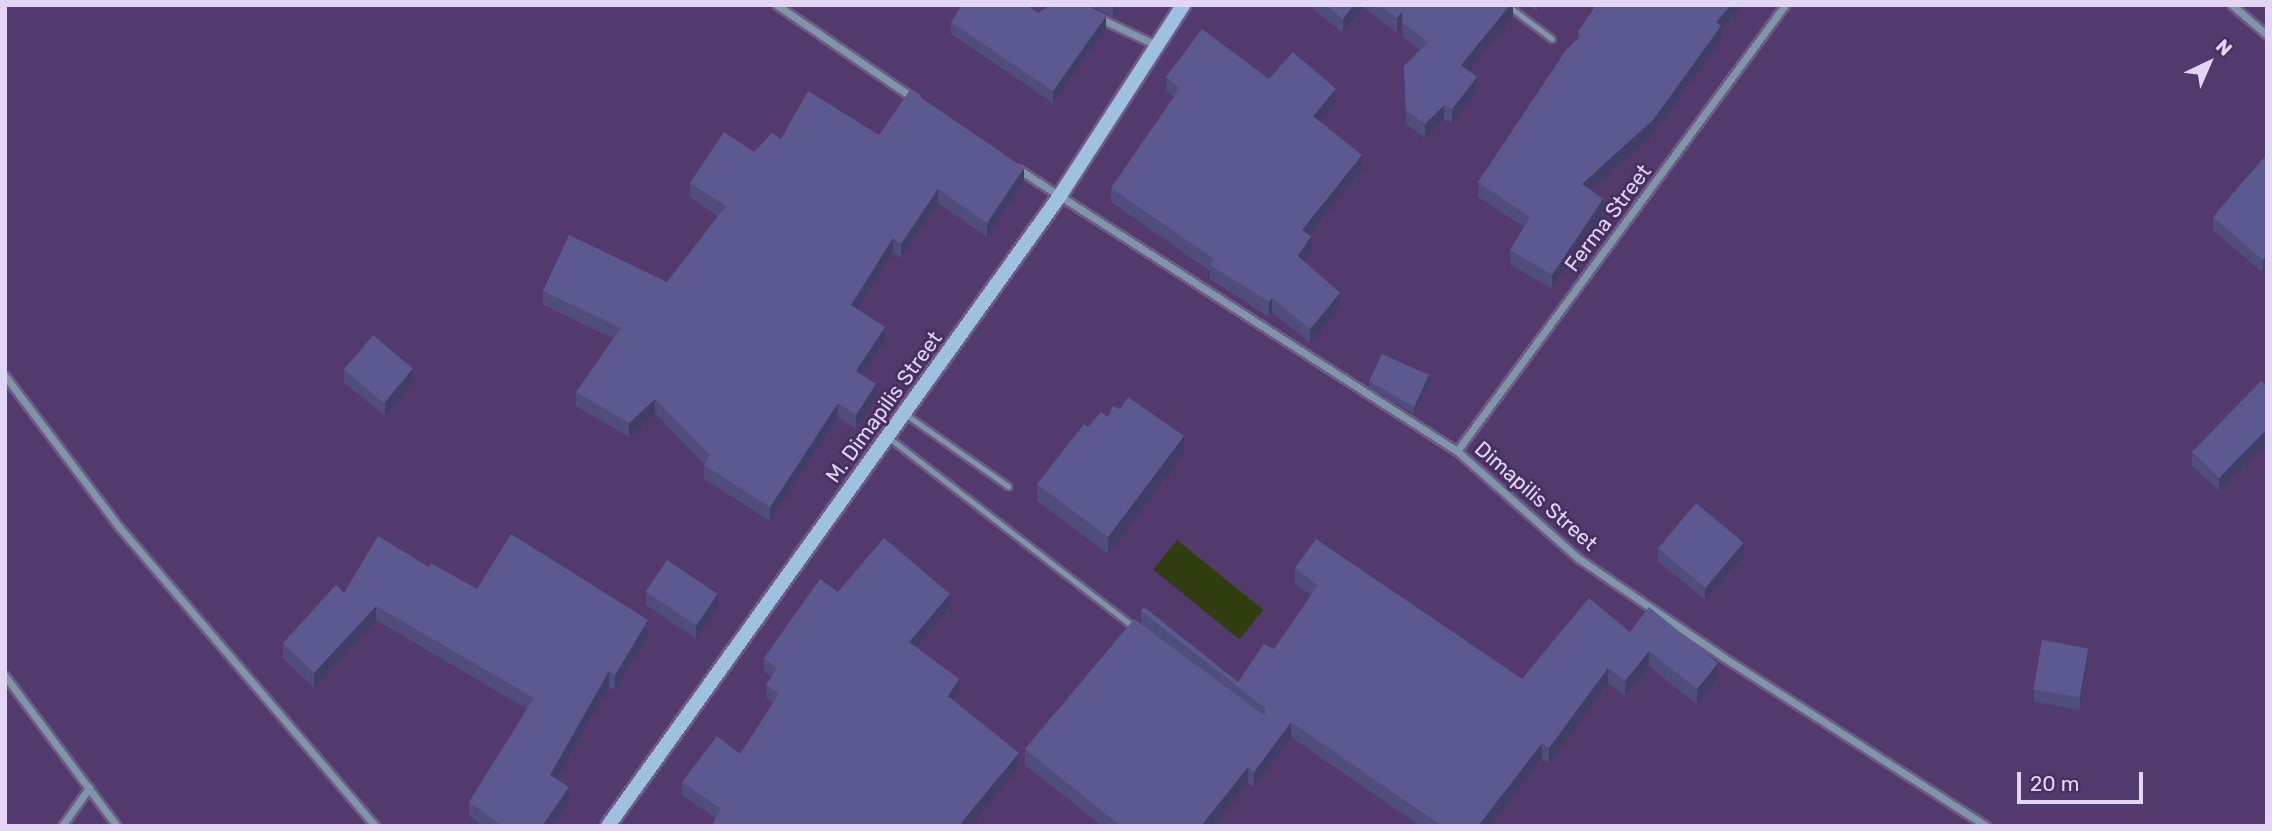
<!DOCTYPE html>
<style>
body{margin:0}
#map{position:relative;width:2272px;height:831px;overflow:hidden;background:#523a6c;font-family:Rubik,sans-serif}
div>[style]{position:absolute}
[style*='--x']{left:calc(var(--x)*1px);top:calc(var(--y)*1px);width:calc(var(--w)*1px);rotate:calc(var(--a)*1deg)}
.water>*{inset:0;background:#2f3d0f;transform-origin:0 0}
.roads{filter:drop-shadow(2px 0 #6f5987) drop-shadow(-2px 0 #6f5987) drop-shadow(0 2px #6f5987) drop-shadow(0 -2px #6f5987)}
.service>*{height:5px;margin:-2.5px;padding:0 2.5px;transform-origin:2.5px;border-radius:2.5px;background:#7f96a9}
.minor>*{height:7px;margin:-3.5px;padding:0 3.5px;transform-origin:3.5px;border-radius:3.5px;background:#7f96a9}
.secondary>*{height:14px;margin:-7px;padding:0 7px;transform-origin:7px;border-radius:7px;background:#9ec1e0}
.wall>*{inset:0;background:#4e4d7b}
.shaded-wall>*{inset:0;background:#403e64}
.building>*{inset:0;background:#5b598f;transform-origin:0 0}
span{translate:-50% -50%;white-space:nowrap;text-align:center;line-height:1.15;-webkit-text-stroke:6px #473061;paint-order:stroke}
.street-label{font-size:21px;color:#e3d6f4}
.frame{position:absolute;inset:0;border:7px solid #e3d6f4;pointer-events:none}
.north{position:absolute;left:2174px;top:28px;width:70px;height:70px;-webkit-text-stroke:5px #473061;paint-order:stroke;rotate:44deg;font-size:19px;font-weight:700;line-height:28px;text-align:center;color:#e3d6f4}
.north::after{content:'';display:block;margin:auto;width:24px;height:32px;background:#e3d6f4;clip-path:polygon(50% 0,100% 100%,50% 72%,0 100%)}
.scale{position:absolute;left:2017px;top:772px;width:126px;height:32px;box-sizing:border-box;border:4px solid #e3d6f4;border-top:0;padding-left:9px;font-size:21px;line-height:24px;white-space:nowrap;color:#e3d6f4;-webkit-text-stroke:5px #473061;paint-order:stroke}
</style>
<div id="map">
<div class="water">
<div style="left:1177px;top:540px;width:111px;height:38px;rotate:39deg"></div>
</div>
<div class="roads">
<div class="service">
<div style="--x:1507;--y:5;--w:56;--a:37.1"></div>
<div style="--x:905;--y:414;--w:126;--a:35"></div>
<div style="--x:888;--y:437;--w:312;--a:37.7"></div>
</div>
<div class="minor">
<div style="--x:777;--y:5;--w:167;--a:34.3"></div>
<div style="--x:2232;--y:5;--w:46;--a:40.6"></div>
<div style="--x:1097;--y:17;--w:65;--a:25.4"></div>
<div style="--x:1018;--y:169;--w:522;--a:32.72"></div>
<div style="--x:1457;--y:451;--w:162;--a:41.5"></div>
<div style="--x:1578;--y:558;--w:176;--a:34.3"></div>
<div style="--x:1723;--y:657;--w:313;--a:32.7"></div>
<div style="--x:5;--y:376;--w:189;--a:52.9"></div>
<div style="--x:119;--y:527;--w:394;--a:49.4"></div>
<div style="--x:1457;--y:451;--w:554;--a:-53.67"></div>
<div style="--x:5;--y:676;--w:187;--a:53.3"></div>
<div style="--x:62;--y:826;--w:47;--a:-54.6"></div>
</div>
<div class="secondary">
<div style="--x:608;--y:826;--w:774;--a:-54.36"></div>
<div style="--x:1059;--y:197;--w:229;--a:-57.1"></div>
</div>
</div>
<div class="wall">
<div style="clip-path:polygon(1088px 5px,1120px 5px,1113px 17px)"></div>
<div style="clip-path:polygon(1308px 5px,1513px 5px,1513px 16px,1468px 70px,1477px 91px,1452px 123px,1444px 119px,1425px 138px,1406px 124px,1404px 66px,1420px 50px,1403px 37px,1402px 26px,1397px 33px,1363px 7px,1343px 33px)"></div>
<div style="clip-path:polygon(1529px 5px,1542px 5px,1537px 12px)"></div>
<div style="clip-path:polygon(1596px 5px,1743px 5px,1721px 30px,1721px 40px,1653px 134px,1591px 190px,1603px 213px,1552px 289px,1510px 264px,1510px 250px,1524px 227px,1478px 197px,1478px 182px,1578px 38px,1578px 32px)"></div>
<div style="clip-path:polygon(1038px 13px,1106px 28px,1053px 103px,951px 34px,951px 22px)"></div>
<div style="clip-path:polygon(1166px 77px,1269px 79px,1336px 103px,1320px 122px,1362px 169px,1309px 235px,1311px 250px,1304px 261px,1340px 307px,1310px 343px,1272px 312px,1269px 317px,1210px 279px,1210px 271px,1111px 202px,1111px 188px,1174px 97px,1166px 91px)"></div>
<div style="clip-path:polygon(879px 135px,1024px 182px,987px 237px,938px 203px,901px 258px,893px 252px,857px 309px,885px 341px,863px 375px,876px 398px,856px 429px,838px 417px,770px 521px,704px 479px,704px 464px,655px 413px,629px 437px,576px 406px,576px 392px,614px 339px,543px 305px,543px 291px,667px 282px,718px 216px,690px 197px,690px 183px,781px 139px)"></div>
<div style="clip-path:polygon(2267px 158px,2267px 269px,2263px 273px,2213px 230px,2213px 217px)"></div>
<div style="clip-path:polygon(344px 370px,413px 382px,385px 416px,344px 383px)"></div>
<div style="clip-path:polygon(1369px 381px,1429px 382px,1414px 414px,1369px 388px)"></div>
<div style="clip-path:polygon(2267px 386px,2267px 442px,2219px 491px,2192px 466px,2192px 452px)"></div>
<div style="clip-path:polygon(1108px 417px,1184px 454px,1108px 554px,1037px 501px,1037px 484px,1088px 427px)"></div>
<div style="clip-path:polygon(1658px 548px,1744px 556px,1705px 600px,1658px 561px)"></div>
<div style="clip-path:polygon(429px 567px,477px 589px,648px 635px,615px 690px,609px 686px,556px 779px,569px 802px,552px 826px,483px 826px,469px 816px,469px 802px,527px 709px,376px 620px,314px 688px,283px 658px,283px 643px,344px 593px)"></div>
<div style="clip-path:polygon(1295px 568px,1522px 679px,1630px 632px,1718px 678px,1697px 705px,1649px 666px,1625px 696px,1608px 683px,1549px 764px,1542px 758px,1490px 826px,1420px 826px,1291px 737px,1254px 787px,1248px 783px,1213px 826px,1102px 826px,1025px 765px,1025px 749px,1141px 624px,1141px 611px,1238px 682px,1274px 649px,1311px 595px,1295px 584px)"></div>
<div style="clip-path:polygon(646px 592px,718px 607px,696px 639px,646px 605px)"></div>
<div style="clip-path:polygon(838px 592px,950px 607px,916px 647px,959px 693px,954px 700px,1019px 766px,715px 818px,682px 795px,682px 782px,740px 754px,773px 703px,766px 698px,766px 685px,771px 677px,764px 671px,764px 658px)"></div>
<div style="clip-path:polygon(2088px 661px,2080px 710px,2034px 702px,2034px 689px)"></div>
</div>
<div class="shaded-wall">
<div style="clip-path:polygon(1113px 5px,1120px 5px,1113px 17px)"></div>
<div style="clip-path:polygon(1354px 5px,1363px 5px,1363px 7px,1343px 33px,1343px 19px)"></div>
<div style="clip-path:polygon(1510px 5px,1513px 5px,1513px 16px,1461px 79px,1461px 65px)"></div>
<div style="clip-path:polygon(1537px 5px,1542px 5px,1537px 12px)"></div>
<div style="clip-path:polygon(1731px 5px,1743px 5px,1721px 30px,1721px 40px,1653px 134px,1582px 198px,1582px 184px)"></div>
<div style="clip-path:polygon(1402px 12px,1402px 26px,1397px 33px,1397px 18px)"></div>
<div style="clip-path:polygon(1106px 16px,1106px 28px,1053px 103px,1053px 91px)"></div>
<div style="clip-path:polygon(1477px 77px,1477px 91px,1452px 123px,1452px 109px)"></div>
<div style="clip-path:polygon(1336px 89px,1336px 103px,1313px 130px,1313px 116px)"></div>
<div style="clip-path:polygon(1444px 105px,1444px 119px,1425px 138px,1425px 124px)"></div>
<div style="clip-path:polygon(1362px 155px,1362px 169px,1302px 244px,1302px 230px)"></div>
<div style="clip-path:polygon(1024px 168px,1024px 182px,987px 237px,987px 223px)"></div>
<div style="clip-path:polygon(938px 189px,938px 203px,901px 258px,901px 244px)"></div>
<div style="clip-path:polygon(1603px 199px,1603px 213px,1552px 289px,1552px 275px)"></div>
<div style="clip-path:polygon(1311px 236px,1311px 250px,1298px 271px,1298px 256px)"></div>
<div style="clip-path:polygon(893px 238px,893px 252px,851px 319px,851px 305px)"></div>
<div style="clip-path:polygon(2267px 256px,2267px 269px,2263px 273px,2263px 260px)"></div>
<div style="clip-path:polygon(1340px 293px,1340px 307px,1310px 343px,1310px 329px)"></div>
<div style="clip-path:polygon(1272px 298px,1272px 312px,1269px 317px,1269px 302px)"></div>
<div style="clip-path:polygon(885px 327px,885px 341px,856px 385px,856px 371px)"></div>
<div style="clip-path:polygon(413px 368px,413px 382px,385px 416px,385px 403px)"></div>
<div style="clip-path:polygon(1429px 375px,1429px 382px,1414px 414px,1414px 407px)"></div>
<div style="clip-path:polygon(876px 384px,876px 398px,856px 429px,856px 415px)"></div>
<div style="clip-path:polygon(655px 399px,655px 413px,629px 437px,629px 423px)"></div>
<div style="clip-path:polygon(838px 403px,838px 417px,770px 521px,770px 507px)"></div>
<div style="clip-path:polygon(2267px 429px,2267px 442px,2219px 491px,2219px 478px)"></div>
<div style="clip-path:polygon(1184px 436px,1184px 454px,1108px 554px,1108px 537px)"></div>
<div style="clip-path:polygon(1744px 543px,1744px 556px,1705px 600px,1705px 587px)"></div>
<div style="clip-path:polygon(718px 594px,718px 607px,696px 639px,696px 626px)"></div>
<div style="clip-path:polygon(950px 594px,950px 607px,909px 655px,909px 642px)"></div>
<div style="clip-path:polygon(376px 606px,376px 620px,314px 688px,314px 673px)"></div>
<div style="clip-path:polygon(648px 620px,648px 635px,615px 690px,615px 675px)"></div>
<div style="clip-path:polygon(2088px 648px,2088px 661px,2080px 710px,2080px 697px)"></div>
<div style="clip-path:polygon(1649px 651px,1649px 666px,1625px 696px,1625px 681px)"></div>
<div style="clip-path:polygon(1718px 663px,1718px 678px,1697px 705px,1697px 689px)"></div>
<div style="clip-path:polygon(1608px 668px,1608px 683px,1549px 764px,1549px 748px)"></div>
<div style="clip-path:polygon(609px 671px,609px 686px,550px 790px,550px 775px)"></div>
<div style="clip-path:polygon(959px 679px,959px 693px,948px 709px,948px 696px)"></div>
<div style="clip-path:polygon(1291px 722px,1291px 737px,1254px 787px,1254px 772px)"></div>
<div style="clip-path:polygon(1542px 743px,1542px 758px,1490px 826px,1478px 826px)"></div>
<div style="clip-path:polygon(1019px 753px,1019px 766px,970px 826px,961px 826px,961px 823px)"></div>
<div style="clip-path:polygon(1248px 767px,1248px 783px,1213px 826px,1201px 826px)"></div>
<div style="clip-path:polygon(569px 787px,569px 802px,552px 826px,542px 826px)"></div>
</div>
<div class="building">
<div style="clip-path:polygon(962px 5px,1027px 5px,1038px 13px,1050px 5px,1087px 5px,1106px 16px,1053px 91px,951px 22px)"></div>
<div style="clip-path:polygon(1326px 5px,1354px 5px,1343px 19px)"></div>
<div style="clip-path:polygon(1379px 5px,1510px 5px,1461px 65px,1477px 77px,1452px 109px,1444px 105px,1425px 124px,1406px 110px,1404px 66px,1428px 42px,1403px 23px,1402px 12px,1397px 18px)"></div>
<div style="clip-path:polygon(1596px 5px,1731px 5px,1716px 22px,1721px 26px,1653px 120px,1582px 184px,1603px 199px,1552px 275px,1510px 250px,1530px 217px,1478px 182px,1566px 50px,1582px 35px,1578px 32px)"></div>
<div style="clip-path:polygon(1202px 29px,1269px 79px,1293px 52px,1336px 89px,1313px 116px,1362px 155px,1302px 230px,1311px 236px,1298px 256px,1340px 293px,1310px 329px,1272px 298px,1269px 302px,1210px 265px,1214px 259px,1111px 188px,1180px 88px,1166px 77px)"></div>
<div style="clip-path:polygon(910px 90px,1024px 168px,987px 223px,938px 189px,901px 244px,893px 238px,851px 305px,885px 327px,856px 371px,876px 384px,856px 415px,838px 403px,770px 507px,704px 465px,710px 455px,655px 399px,629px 423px,576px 392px,621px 328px,543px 291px,569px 235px,667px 282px,726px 206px,690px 183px,724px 132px,754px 152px,772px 133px,781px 139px,808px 91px,879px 135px)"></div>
<div style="clip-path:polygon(2265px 156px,2267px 158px,2267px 256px,2263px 260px,2213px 217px)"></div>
<div style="left:373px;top:335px;width:52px;height:45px;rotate:40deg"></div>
<div style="clip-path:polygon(1382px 354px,1429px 375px,1414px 407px,1369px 381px)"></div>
<div style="clip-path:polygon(2261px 381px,2267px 386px,2267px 429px,2219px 478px,2192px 452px)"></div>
<div style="clip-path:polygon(1128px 397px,1184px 436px,1108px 537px,1037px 484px,1084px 424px,1088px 427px,1101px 412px,1108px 417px,1113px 406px,1120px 409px)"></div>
<div style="left:1696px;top:503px;width:62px;height:59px;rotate:40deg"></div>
<div style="clip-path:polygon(511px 534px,648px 620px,615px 675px,609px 671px,550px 775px,569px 787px,542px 826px,503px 826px,469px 802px,534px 698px,376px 606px,314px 673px,283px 643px,336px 585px,344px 593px,378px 536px,429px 567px,431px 563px,477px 589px)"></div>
<div style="clip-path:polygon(884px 538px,950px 594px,909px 642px,959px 679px,948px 696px,1019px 753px,961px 823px,965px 826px,711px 826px,721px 809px,682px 782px,717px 736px,740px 754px,779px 694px,766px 685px,777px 669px,764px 658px,820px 579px,838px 592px)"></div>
<div style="clip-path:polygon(1316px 539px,1522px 679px,1589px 598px,1630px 632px,1649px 607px,1718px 663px,1697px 689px,1649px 651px,1625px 681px,1608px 668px,1549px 748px,1542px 743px,1478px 826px,1442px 826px,1291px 722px,1254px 772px,1248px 767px,1201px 826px,1121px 826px,1025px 749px,1134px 619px,1265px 716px,1265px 708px,1141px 611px,1144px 607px,1238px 682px,1264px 644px,1274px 649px,1318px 585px,1295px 568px)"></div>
<div style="left:667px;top:560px;width:61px;height:38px;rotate:34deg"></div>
<div style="left:2042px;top:640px;width:47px;height:50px;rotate:10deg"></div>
</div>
<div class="street-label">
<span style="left:1608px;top:218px;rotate:-53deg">Ferma Street</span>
<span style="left:884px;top:407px;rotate:-54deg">M. Dimapilis Street</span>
<span style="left:1536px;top:496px;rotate:41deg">Dimapilis Street</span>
</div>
<div class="frame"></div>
<div class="north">N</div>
<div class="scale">20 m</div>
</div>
